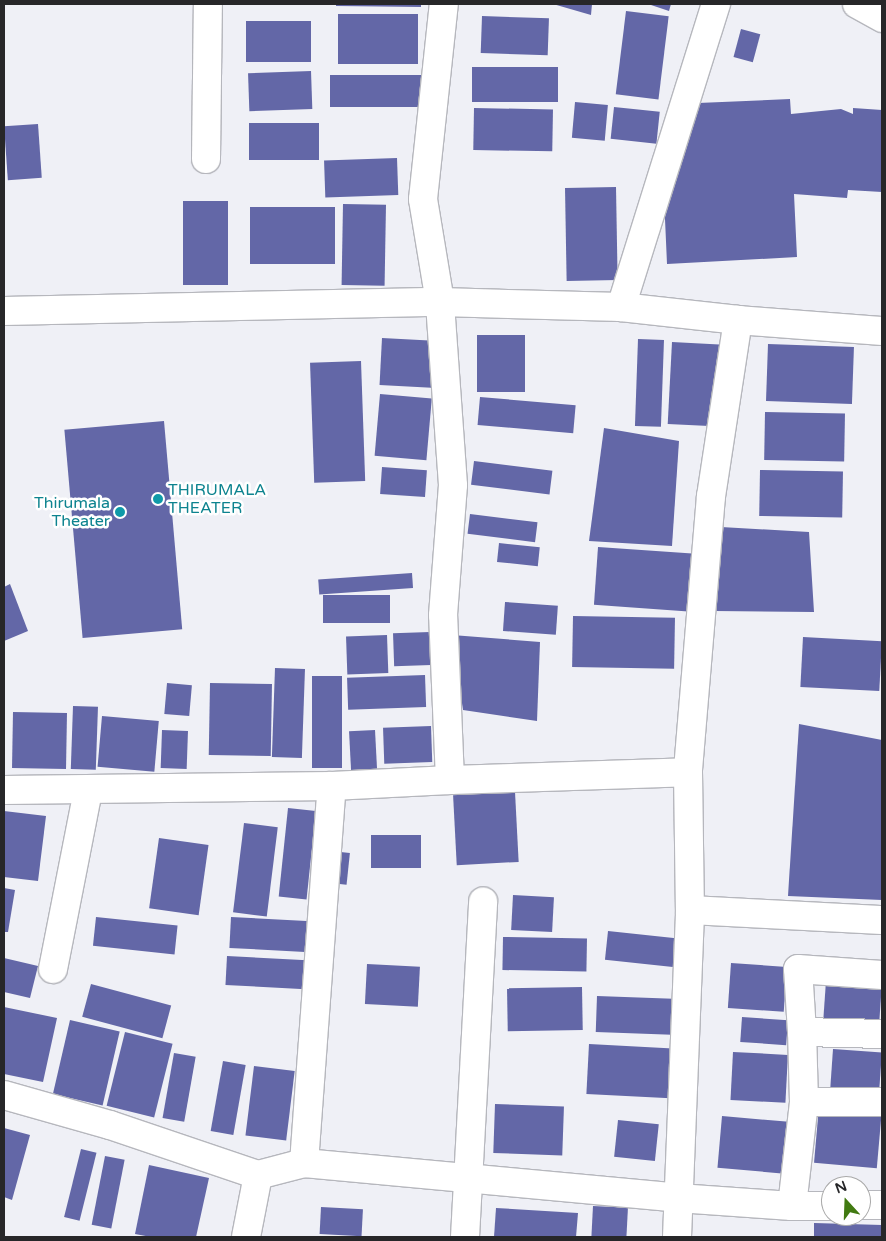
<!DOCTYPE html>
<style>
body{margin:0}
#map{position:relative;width:886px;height:1241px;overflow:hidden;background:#eff0f6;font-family:"Varela Round",sans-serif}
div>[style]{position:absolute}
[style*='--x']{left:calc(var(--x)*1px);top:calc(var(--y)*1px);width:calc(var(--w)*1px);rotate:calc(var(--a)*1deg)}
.building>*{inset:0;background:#6367a7;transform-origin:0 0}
.roads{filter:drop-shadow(1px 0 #b6b7bd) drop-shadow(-1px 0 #b6b7bd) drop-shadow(0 1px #b6b7bd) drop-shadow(0 -1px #b6b7bd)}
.minor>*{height:28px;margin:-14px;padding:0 14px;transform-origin:14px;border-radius:14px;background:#fff}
.tertiary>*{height:28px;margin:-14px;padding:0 14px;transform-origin:14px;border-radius:14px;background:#fff}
.dots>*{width:14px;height:14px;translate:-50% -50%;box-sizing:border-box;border:2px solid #fff;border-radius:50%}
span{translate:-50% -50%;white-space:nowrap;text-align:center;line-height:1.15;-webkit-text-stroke:5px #fff;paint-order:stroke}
.culture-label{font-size:16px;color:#0d838f}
.left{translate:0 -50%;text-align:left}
.right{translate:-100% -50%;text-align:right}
.frame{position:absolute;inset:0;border:5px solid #272729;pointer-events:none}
.north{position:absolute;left:821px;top:1176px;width:50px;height:50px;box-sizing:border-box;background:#fff;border:1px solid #a9a9a9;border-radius:50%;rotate:340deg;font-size:14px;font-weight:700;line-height:20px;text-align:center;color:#272729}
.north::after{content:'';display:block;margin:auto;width:18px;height:22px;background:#417a11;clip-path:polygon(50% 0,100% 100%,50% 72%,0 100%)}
</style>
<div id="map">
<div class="building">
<div style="clip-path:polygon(336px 4px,421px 4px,421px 7px,336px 6px)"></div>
<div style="clip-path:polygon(553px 4px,592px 4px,591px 15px)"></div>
<div style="clip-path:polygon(648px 4px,671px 4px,669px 11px)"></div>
<div style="left:626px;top:11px;width:43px;height:84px;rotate:7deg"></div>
<div style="left:338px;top:14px;width:80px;height:50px"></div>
<div style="left:482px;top:16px;width:67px;height:37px;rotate:2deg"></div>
<div style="left:311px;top:21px;width:41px;height:65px;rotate:90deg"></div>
<div style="left:741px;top:29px;width:20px;height:29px;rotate:15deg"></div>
<div style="left:472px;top:67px;width:86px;height:35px"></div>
<div style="left:311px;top:71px;width:38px;height:63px;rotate:88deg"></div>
<div style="left:424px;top:75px;width:32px;height:94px;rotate:90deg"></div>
<div style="clip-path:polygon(790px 99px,791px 114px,841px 109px,853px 114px,853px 108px,882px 110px,882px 192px,848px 190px,847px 198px,794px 194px,797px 257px,667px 264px,663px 174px,698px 103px)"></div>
<div style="left:575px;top:102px;width:33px;height:36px;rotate:5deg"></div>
<div style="left:614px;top:107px;width:46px;height:32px;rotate:6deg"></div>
<div style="left:474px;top:108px;width:79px;height:42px;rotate:1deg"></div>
<div style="left:319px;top:123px;width:37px;height:70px;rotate:90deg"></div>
<div style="left:38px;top:124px;width:54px;height:34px;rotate:86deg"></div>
<div style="left:397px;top:158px;width:37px;height:73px;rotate:88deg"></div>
<div style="left:616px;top:187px;width:93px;height:51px;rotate:89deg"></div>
<div style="left:183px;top:201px;width:45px;height:84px"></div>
<div style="left:343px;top:204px;width:43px;height:81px;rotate:1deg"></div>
<div style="left:250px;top:207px;width:85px;height:57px"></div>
<div style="left:525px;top:335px;width:57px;height:48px;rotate:90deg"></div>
<div style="left:382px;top:338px;width:52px;height:47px;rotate:3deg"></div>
<div style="left:638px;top:339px;width:26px;height:87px;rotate:2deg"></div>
<div style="left:672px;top:342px;width:52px;height:82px;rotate:3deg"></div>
<div style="left:768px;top:344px;width:86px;height:57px;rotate:2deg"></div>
<div style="left:361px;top:361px;width:120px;height:51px;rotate:88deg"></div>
<div style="left:380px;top:394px;width:52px;height:62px;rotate:5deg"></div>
<div style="left:480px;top:397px;width:96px;height:28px;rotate:5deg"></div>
<div style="left:765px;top:412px;width:80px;height:48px;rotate:1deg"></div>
<div style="left:164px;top:421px;width:209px;height:100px;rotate:85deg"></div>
<div style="clip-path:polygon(604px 428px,679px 441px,672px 546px,589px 541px)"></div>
<div style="left:474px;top:461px;width:79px;height:24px;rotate:7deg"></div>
<div style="left:382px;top:467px;width:45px;height:27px;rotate:4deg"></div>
<div style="left:760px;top:470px;width:83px;height:46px;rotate:1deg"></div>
<div style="left:470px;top:514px;width:68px;height:20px;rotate:7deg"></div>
<div style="clip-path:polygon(721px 527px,809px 532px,814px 612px,715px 611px)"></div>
<div style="left:499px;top:543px;width:41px;height:19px;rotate:6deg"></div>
<div style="left:598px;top:547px;width:98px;height:58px;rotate:4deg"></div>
<div style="left:412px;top:573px;width:15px;height:94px;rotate:86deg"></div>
<div style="clip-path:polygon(10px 584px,28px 631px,4px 641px,4px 587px)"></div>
<div style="left:323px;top:595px;width:67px;height:28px"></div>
<div style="left:505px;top:602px;width:53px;height:29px;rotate:4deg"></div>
<div style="left:573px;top:616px;width:102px;height:51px;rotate:1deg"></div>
<div style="left:430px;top:632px;width:33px;height:37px;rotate:88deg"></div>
<div style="left:387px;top:635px;width:38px;height:41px;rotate:88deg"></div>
<div style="clip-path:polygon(452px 635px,540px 642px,537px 721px,463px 710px)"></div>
<div style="left:803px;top:637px;width:79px;height:50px;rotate:3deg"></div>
<div style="left:275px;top:668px;width:30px;height:89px;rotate:2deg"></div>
<div style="left:425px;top:675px;width:32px;height:78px;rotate:88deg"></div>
<div style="left:312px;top:676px;width:30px;height:92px"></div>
<div style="left:167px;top:683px;width:25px;height:31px;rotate:5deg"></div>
<div style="left:210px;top:683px;width:62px;height:72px;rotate:1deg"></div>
<div style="left:73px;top:706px;width:25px;height:63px;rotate:2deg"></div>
<div style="left:13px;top:712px;width:54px;height:56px;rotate:1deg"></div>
<div style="left:102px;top:716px;width:57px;height:51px;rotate:5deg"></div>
<div style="clip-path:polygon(799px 724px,882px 740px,882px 900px,788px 896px)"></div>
<div style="left:431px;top:726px;width:36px;height:48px;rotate:88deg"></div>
<div style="left:162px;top:730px;width:26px;height:38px;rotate:2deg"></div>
<div style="left:375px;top:730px;width:39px;height:26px;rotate:87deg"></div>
<div style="left:515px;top:792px;width:70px;height:62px;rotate:87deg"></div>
<div style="left:288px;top:808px;width:28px;height:89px;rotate:6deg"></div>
<div style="clip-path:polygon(4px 811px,46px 816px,38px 881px,4px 877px)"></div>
<div style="left:244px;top:823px;width:34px;height:90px;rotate:7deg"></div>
<div style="left:371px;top:835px;width:50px;height:33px"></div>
<div style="left:159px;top:838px;width:50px;height:71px;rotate:8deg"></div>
<div style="left:331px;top:851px;width:19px;height:32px;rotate:6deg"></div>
<div style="clip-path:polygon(4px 888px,15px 890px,8px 932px,4px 932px)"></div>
<div style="left:513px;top:895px;width:41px;height:35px;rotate:3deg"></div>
<div style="left:96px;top:917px;width:82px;height:29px;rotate:6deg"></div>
<div style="left:231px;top:917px;width:85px;height:31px;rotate:3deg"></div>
<div style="left:608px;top:931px;width:73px;height:29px;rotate:6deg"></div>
<div style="left:503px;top:937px;width:84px;height:33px;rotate:1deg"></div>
<div style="left:227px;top:956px;width:80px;height:29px;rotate:3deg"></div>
<div style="clip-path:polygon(4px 958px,38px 966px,30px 998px,4px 992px)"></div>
<div style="left:731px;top:963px;width:56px;height:45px;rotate:4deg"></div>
<div style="left:367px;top:964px;width:53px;height:40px;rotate:3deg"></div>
<div style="left:826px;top:981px;width:56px;height:40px;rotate:4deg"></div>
<div style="left:91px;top:984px;width:83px;height:34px;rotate:15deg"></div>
<div style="left:582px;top:987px;width:43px;height:75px;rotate:89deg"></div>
<div style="left:597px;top:996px;width:76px;height:36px;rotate:2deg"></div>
<div style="clip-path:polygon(4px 1007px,57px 1018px,43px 1082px,4px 1074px)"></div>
<div style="left:742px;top:1017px;width:46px;height:25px;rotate:4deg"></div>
<div style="left:70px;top:1020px;width:51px;height:76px;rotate:13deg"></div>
<div style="left:125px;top:1032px;width:49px;height:76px;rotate:14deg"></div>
<div style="left:589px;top:1044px;width:84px;height:50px;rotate:3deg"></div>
<div style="left:833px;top:1049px;width:49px;height:38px;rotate:4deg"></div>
<div style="left:733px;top:1052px;width:55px;height:48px;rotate:3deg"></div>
<div style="left:174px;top:1053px;width:22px;height:66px;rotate:10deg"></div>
<div style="left:223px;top:1061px;width:23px;height:71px;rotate:10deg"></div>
<div style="left:254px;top:1066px;width:41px;height:70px;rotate:7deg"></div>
<div style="left:495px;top:1104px;width:69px;height:49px;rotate:2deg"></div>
<div style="left:819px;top:1106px;width:63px;height:57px;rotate:5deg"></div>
<div style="left:722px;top:1116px;width:73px;height:52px;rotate:5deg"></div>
<div style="left:618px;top:1120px;width:41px;height:37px;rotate:6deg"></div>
<div style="clip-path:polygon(4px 1128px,30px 1135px,12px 1200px,4px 1197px)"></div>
<div style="left:81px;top:1149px;width:16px;height:70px;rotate:14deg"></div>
<div style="left:105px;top:1156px;width:20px;height:70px;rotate:11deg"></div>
<div style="clip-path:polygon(149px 1165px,209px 1178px,196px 1237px,151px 1237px,135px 1234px)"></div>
<div style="left:593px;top:1206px;width:35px;height:31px;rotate:3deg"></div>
<div style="left:321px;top:1207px;width:42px;height:27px;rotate:3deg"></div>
<div style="clip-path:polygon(496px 1208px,578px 1213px,576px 1237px,494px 1237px)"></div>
<div style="clip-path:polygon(814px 1223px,882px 1225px,882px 1237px,814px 1237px)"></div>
</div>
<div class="roads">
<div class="minor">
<div style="--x:206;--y:159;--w:155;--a:-89.3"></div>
<div style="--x:621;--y:307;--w:118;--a:6.3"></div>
<div style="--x:738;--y:320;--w:178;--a:98.7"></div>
<div style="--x:711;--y:496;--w:277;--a:94.8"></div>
<div style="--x:688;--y:772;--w:138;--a:89.2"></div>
<div style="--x:4;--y:311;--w:436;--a:-1.2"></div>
<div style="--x:440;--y:302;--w:181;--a:1.6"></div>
<div style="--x:621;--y:307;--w:318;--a:-72.6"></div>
<div style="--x:738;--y:320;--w:144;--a:4.4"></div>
<div style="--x:450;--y:780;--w:238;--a:-1.9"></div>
<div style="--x:4;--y:790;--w:328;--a:-0.7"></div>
<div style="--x:332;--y:786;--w:118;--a:-2.9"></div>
<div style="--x:450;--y:780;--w:165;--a:-92.4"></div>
<div style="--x:443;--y:615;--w:130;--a:-85.6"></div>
<div style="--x:453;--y:485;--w:183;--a:-94.1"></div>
<div style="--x:440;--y:302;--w:104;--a:-99.4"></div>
<div style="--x:423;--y:199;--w:196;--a:-83.9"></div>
<div style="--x:53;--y:969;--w:182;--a:-78.9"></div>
<div style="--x:802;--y:1032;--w:63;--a:-93.6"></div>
<div style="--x:798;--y:969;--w:84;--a:4.1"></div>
<div style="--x:4;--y:1095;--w:110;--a:15.8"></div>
<div style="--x:110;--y:1125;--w:156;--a:18.7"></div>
<div style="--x:258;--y:1175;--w:48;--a:-14.6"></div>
<div style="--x:304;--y:1163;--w:376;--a:5.3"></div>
<div style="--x:678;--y:1198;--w:114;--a:4"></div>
<div style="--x:792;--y:1206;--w:39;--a:0"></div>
<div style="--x:804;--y:1102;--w:78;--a:0"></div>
<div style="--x:304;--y:1163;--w:378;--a:-85.8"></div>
<div style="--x:861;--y:1205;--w:21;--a:0"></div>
<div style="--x:792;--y:1206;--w:105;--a:-83.4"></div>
<div style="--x:804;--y:1102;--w:70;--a:-91.6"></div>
<div style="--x:802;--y:1032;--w:80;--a:1.4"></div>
<div style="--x:246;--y:1237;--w:63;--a:-79"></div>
<div style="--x:465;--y:1237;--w:336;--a:-86.9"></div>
<div style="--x:677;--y:1237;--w:327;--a:-87.7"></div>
<div style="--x:690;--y:910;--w:192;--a:3"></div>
</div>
<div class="tertiary">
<div style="--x:857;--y:4;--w:29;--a:29"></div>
</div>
</div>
<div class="dots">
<div style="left:158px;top:499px;background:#0f9aa8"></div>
<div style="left:120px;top:512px;background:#0f9aa8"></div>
</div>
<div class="culture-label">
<span class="left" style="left:168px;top:499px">THIRUMALA<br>THEATER</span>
<span class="right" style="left:110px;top:512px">Thirumala<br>Theater</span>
</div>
<div class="frame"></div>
<div class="north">N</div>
</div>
